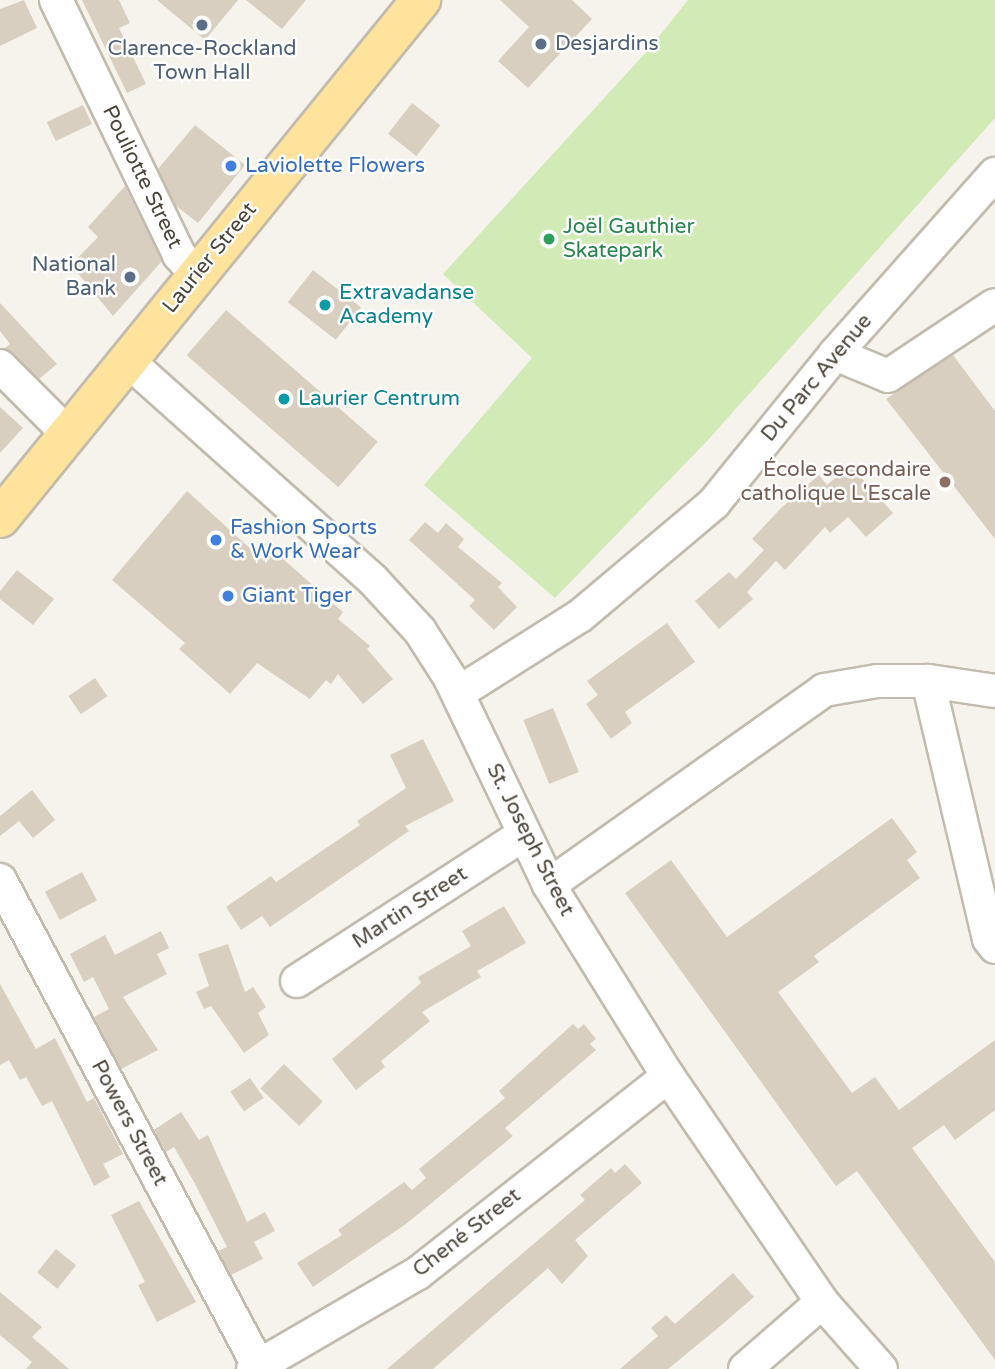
<!DOCTYPE html>
<meta charset="utf-8">
<style>
body{margin:0}
#map{position:relative;width:995px;height:1369px;overflow:hidden;background:#f6f3ec;font-family:"Varela Round",sans-serif}
div>[style]{position:absolute}
[style*='--x']{left:calc(var(--x)*1px);top:calc(var(--y)*1px);width:calc(var(--w)*1px);rotate:calc(var(--a)*1deg)}
.green>*{inset:0;background:#d2eab5}
.building>*{inset:0;background:#d8cfc1;transform-origin:0 0}
.roads{filter:drop-shadow(2px 0 #c2bbae) drop-shadow(-2px 0 #c2bbae) drop-shadow(0 2px #c2bbae) drop-shadow(0 -2px #c2bbae)}
.minor>*{height:32px;margin:-16px;padding:0 16px;transform-origin:16px;border-radius:16px;background:#fff}
.major>*{height:38px;margin:-19px;padding:0 19px;transform-origin:19px;border-radius:19px;background:#ffe39c}
.dots>*{width:19px;height:19px;translate:-50% -50%;box-sizing:border-box;border:4px solid #fff;border-radius:50%}
span{translate:-50% -50%;white-space:nowrap;text-align:center;line-height:1.15;-webkit-text-stroke:5px #fff;paint-order:stroke}
.service-label{font-size:21px;color:#4e5e75}
.left{translate:0 -50%;text-align:left}
.right{translate:-100% -50%;text-align:right}
.shop-label{font-size:21px;color:#366cbe}
.street-label{font-size:21px;color:#4b4439}
.leisure-label{font-size:21px;color:#27864d}
.culture-label{font-size:21px;color:#0d838f}
.education-label{font-size:21px;color:#785e54}
</style>
<div id="map">
<div class="green">
<div style="clip-path:polygon(688px 0,995px 0,995px 118px,708px 440px,555px 598px,424px 485px,532px 358px,443px 274px,649px 49px)"></div>
</div>
<div class="building">
<div style="clip-path:polygon(24px 0,37px 28px,0 46px,0 9px)"></div>
<div style="clip-path:polygon(82px 0,119px 0,130px 23px,119px 28px,146px 84px,127px 93px)"></div>
<div style="clip-path:polygon(157px 0,238px 0,205px 40px)"></div>
<div style="clip-path:polygon(246px 0,306px 0,282px 29px)"></div>
<div style="clip-path:polygon(500px 0,572px 0,592px 19px,528px 88px,498px 61px,529px 27px)"></div>
<div style="left:412px;top:103px;width:36px;height:39px;rotate:38deg"></div>
<div style="left:83px;top:105px;width:21px;height:40px;rotate:65deg"></div>
<div style="clip-path:polygon(195px 125px,245px 165px,198px 223px,175px 205px,158px 169px)"></div>
<div style="clip-path:polygon(125px 186px,162px 261px,113px 316px,71px 265px,98px 237px,88px 227px)"></div>
<div style="left:313px;top:270px;width:61px;height:41px;rotate:38deg"></div>
<div style="clip-path:polygon(0 303px,57px 364px,39px 379px,5px 348px,10px 344px,0 331px)"></div>
<div style="left:226px;top:310px;width:201px;height:60px;rotate:41deg"></div>
<div style="clip-path:polygon(953px 355px,995px 411px,995px 539px,886px 399px)"></div>
<div style="clip-path:polygon(0 407px,23px 428px,0 453px)"></div>
<div style="clip-path:polygon(850px 465px,893px 513px,866px 537px,848px 517px,830px 533px,825px 527px,785px 570px,776px 561px,747px 592px,753px 599px,719px 629px,695px 601px,729px 572px,736px 579px,764px 550px,752px 539px,781px 508px,819px 475px,827px 485px)"></div>
<div style="clip-path:polygon(187px 491px,264px 561px,273px 550px,343px 612px,338px 619px,370px 646px,367px 649px,393px 679px,363px 704px,338px 674px,331px 684px,326px 680px,310px 699px,257px 663px,230px 694px,179px 649px,185px 643px,112px 580px)"></div>
<div style="clip-path:polygon(425px 522px,438px 533px,446px 523px,464px 539px,458px 547px,502px 583px,498px 587px,517px 607px,494px 630px,469px 606px,475px 600px,409px 540px)"></div>
<div style="clip-path:polygon(17px 570px,54px 599px,33px 625px,0 599px,0 591px)"></div>
<div style="clip-path:polygon(667px 623px,695px 662px,625px 712px,632px 723px,611px 739px,586px 704px,598px 695px,587px 681px)"></div>
<div style="left:95px;top:678px;width:22px;height:32px;rotate:56deg"></div>
<div style="left:553px;top:708px;width:69px;height:32px;rotate:68deg"></div>
<div style="clip-path:polygon(423px 739px,454px 801px,405px 826px,409px 831px,270px 927px,262px 916px,241px 930px,226px 907px,271px 876px,276px 882px,360px 825px,357px 821px,406px 788px,390px 755px)"></div>
<div style="clip-path:polygon(32px 790px,55px 820px,33px 838px,19px 821px,0 836px,0 816px)"></div>
<div style="clip-path:polygon(892px 818px,917px 852px,907px 860px,920px 878px,814px 956px,819px 962px,778px 992px,852px 1093px,875px 1077px,899px 1110px,995px 1040px,995px 1110px,955px 1140px,944px 1125px,912px 1148px,995px 1262px,995px 1360px,857px 1171px,836px 1186px,625px 893px,671px 860px,727px 937px)"></div>
<div style="left:82px;top:872px;width:32px;height:42px;rotate:62deg"></div>
<div style="clip-path:polygon(504px 906px,526px 943px,477px 971px,481px 977px,422px 1012px,430px 1021px,381px 1061px,385px 1067px,356px 1090px,332px 1059px,421px 983px,418px 977px,471px 946px,462px 931px)"></div>
<div style="clip-path:polygon(161px 931px,169px 948px,157px 954px,167px 974px,123px 997px,158px 1050px,121px 1069px,94px 1017px,109px 1009px,93px 977px,84px 982px,70px 954px,105px 935px,115px 955px)"></div>
<div style="clip-path:polygon(228px 944px,245px 992px,253px 987px,266px 1007px,258px 1013px,269px 1035px,244px 1053px,211px 1006px,204px 1009px,196px 992px,209px 986px,198px 954px)"></div>
<div style="clip-path:polygon(0 984px,36px 1049px,55px 1038px,87px 1102px,94px 1098px,123px 1154px,103px 1164px,110px 1177px,94px 1186px,52px 1101px,42px 1106px,26px 1077px,20px 1080px,9px 1060px,0 1065px)"></div>
<div style="clip-path:polygon(573px 1024px,578px 1029px,584px 1024px,596px 1039px,590px 1044px,596px 1050px,505px 1128px,513px 1136px,406px 1224px,313px 1287px,297px 1263px,342px 1235px,338px 1230px,404px 1182px,412px 1190px,426px 1178px,419px 1169px,505px 1098px,499px 1091px)"></div>
<div style="left:284px;top:1064px;width:54px;height:34px;rotate:44deg"></div>
<div style="left:250px;top:1078px;width:24px;height:24px;rotate:55deg"></div>
<div style="clip-path:polygon(181px 1112px,199px 1140px,208px 1135px,247px 1222px,265px 1212px,275px 1231px,254px 1242px,263px 1259px,231px 1275px,218px 1251px,227px 1247px,194px 1182px,174px 1147px,166px 1152px,154px 1130px)"></div>
<div style="clip-path:polygon(625px 1164px,642px 1183px,575px 1240px,588px 1256px,562px 1284px,548px 1268px,433px 1369px,387px 1369px,585px 1200px,580px 1195px,611px 1168px,615px 1173px)"></div>
<div style="clip-path:polygon(139px 1201px,196px 1302px,157px 1322px,138px 1285px,145px 1282px,111px 1215px)"></div>
<div style="left:56px;top:1249px;width:26px;height:30px;rotate:39deg"></div>
<div style="clip-path:polygon(733px 1273px,754px 1297px,718px 1328px,668px 1369px,620px 1369px,658px 1336px,651px 1328px,666px 1315px,675px 1324px)"></div>
<div style="clip-path:polygon(0 1292px,42px 1327px,32px 1337px,69px 1369px,26px 1369px,32px 1362px,0 1335px)"></div>
</div>
<div class="roads">
<div class="minor">
<div style="--x:56;--y:0;--w:283;--a:64.2"></div>
<div style="--x:179;--y:255;--w:26;--a:47"></div>
<div style="--x:835;--y:354;--w:57;--a:22.5"></div>
<div style="--x:888;--y:376;--w:128;--a:-33.6"></div>
<div style="--x:127;--y:360;--w:330;--a:41.8"></div>
<div style="--x:373;--y:580;--w:69;--a:47.3"></div>
<div style="--x:420;--y:631;--w:56;--a:57.4"></div>
<div style="--x:450;--y:678;--w:229;--a:64.4"></div>
<div style="--x:549;--y:885;--w:225;--a:58.1"></div>
<div style="--x:668;--y:1076;--w:273;--a:55.7"></div>
<div style="--x:822;--y:1302;--w:89;--a:48.6"></div>
<div style="--x:0;--y:366;--w:96;--a:45"></div>
<div style="--x:928;--y:681;--w:265;--a:76.7"></div>
<div style="--x:989;--y:939;--w:10;--a:53"></div>
<div style="--x:458;--y:693;--w:144;--a:-32.3"></div>
<div style="--x:580;--y:616;--w:175;--a:-40.1"></div>
<div style="--x:714;--y:503;--w:192;--a:-50.9"></div>
<div style="--x:835;--y:354;--w:241;--a:-48.4"></div>
<div style="--x:0;--y:880;--w:549;--a:61.99"></div>
<div style="--x:549;--y:885;--w:337;--a:-35.3"></div>
<div style="--x:824;--y:690;--w:54;--a:-9.6"></div>
<div style="--x:877;--y:681;--w:51;--a:0"></div>
<div style="--x:928;--y:681;--w:68;--a:8.5"></div>
<div style="--x:297;--y:981;--w:269;--a:-32.9"></div>
<div style="--x:253;--y:1369;--w:191;--a:-30.2"></div>
<div style="--x:418;--y:1273;--w:318;--a:-38.2"></div>
<div style="--x:745;--y:1369;--w:102;--a:-41"></div>
</div>
<div class="major">
<div style="--x:0;--y:518;--w:668;--a:-50.9"></div>
</div>
</div>
<div class="dots">
<div style="left:202px;top:25px;background:#5c6f8a"></div>
<div style="left:541px;top:44px;background:#5c6f8a"></div>
<div style="left:231px;top:166px;background:#3f7fe0"></div>
<div style="left:549px;top:239px;background:#2e9e5b"></div>
<div style="left:130px;top:277px;background:#5c6f8a"></div>
<div style="left:325px;top:305px;background:#0f9aa8"></div>
<div style="left:284px;top:399px;background:#0f9aa8"></div>
<div style="left:945px;top:482px;background:#8d6e63"></div>
<div style="left:216px;top:540px;background:#3f7fe0"></div>
<div style="left:228px;top:596px;background:#3f7fe0"></div>
</div>
<div class="service-label">
<span class="left" style="left:555px;top:44px">Desjardins</span>
<span style="left:202px;top:61px">Clarence-Rockland<br>Town Hall</span>
<span class="right" style="left:116px;top:277px">National<br>Bank</span>
</div>
<div class="shop-label">
<span class="left" style="left:245px;top:166px">Laviolette Flowers</span>
<span class="left" style="left:230px;top:540px">Fashion Sports<br>&amp; Work Wear</span>
<span class="left" style="left:242px;top:596px">Giant Tiger</span>
</div>
<div class="street-label">
<span style="left:142px;top:177px;rotate:64deg">Pouliotte Street</span>
<span style="left:210px;top:258px;rotate:-51deg">Laurier Street</span>
<span style="left:817px;top:378px;rotate:-50deg">Du Parc Avenue</span>
<span style="left:530px;top:840px;rotate:63deg">St. Joseph Street</span>
<span style="left:410px;top:908px;rotate:-33deg">Martin Street</span>
<span style="left:129px;top:1123px;rotate:62deg">Powers Street</span>
<span style="left:467px;top:1233px;rotate:-38deg">Chené Street</span>
</div>
<div class="leisure-label">
<span class="left" style="left:563px;top:239px">Joël Gauthier<br>Skatepark</span>
</div>
<div class="culture-label">
<span class="left" style="left:339px;top:305px">Extravadanse<br>Academy</span>
<span class="left" style="left:298px;top:399px">Laurier Centrum</span>
</div>
<div class="education-label">
<span class="right" style="left:931px;top:482px">École secondaire<br>catholique L'Escale</span>
</div>
</div>
